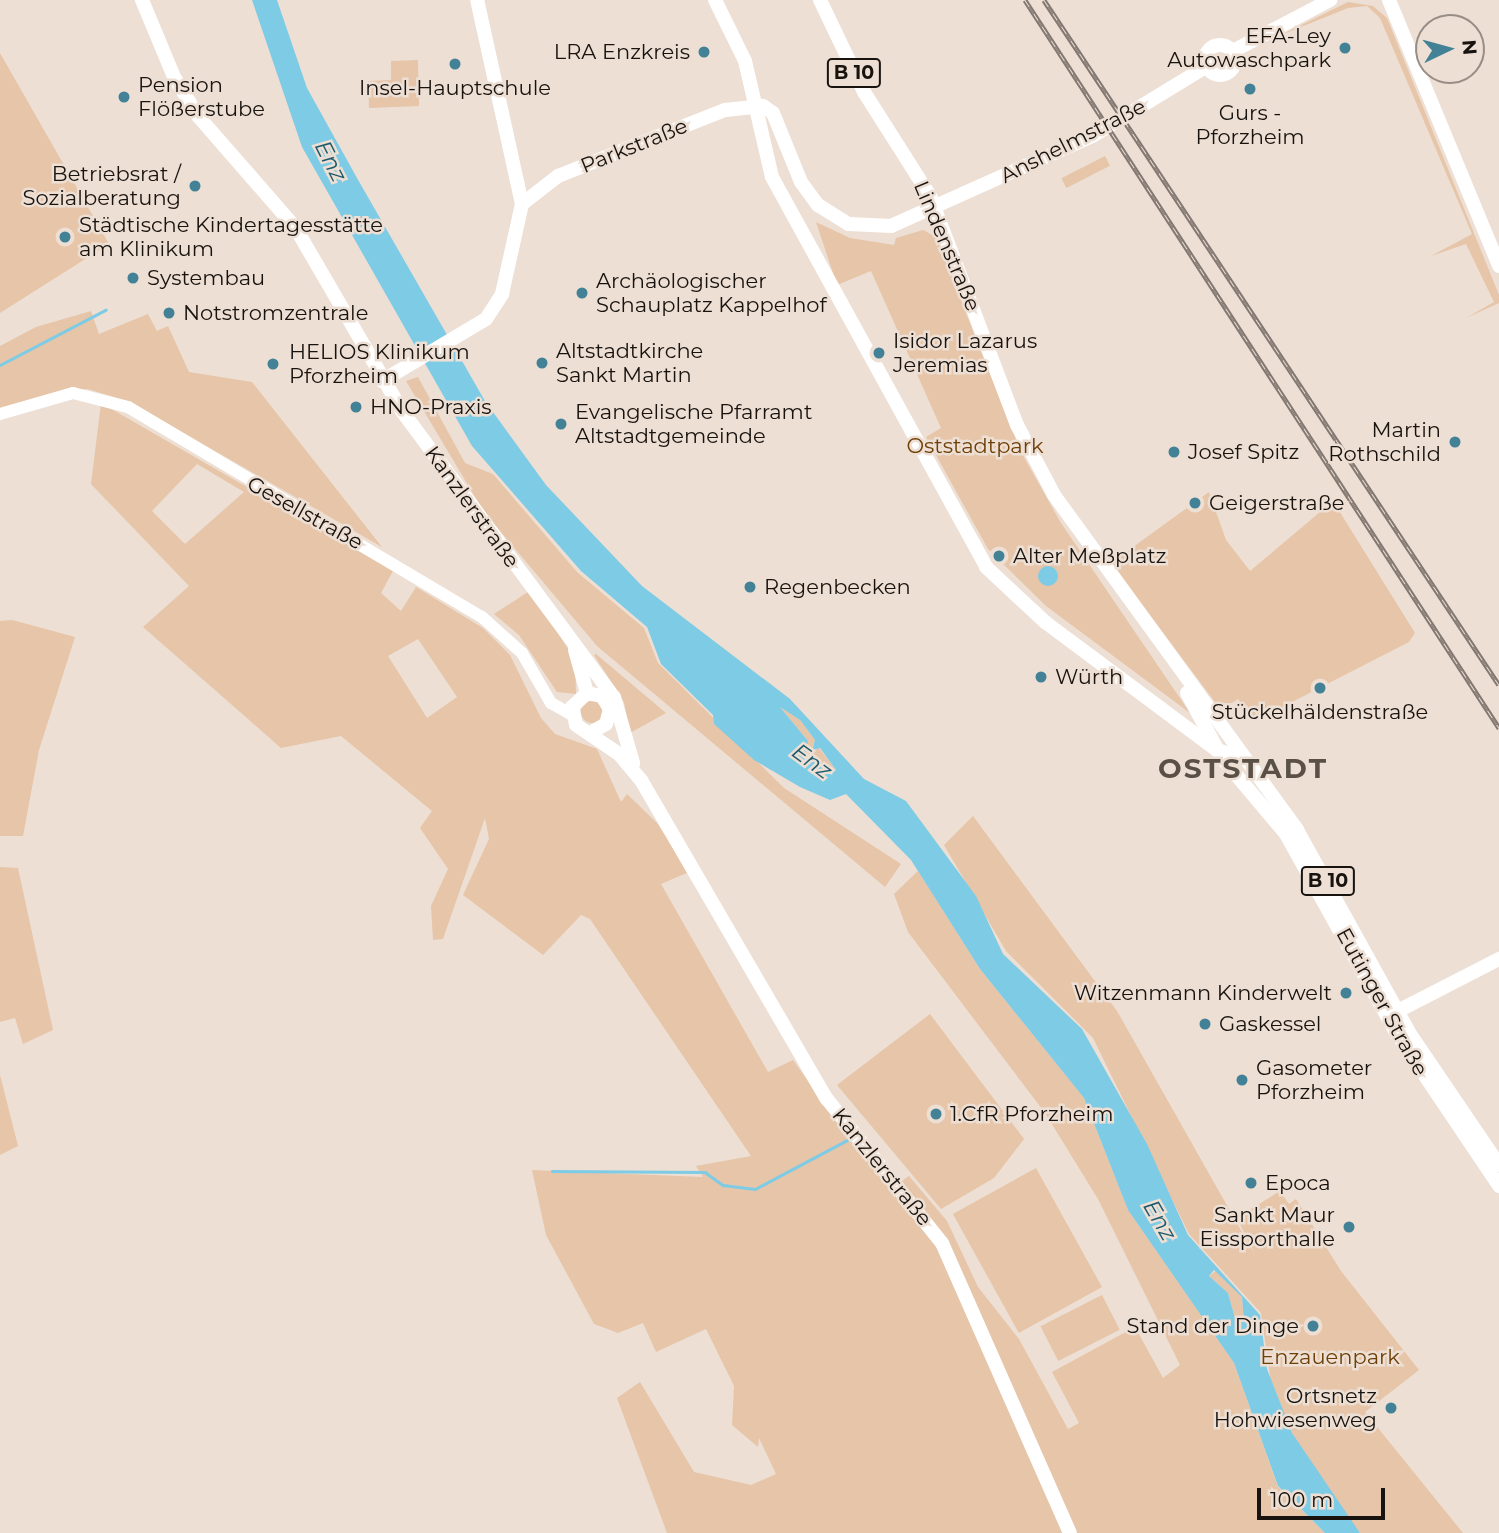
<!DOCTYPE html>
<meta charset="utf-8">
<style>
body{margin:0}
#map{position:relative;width:1499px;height:1533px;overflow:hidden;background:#eddfd4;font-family:Montserrat,sans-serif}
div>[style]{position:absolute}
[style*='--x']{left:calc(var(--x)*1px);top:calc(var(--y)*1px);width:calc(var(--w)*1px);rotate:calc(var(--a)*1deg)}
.green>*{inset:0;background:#e6c5a8;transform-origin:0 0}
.round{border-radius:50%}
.water>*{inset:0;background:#7ecbe5}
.stream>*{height:2.5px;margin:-1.25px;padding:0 1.25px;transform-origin:1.25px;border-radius:1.25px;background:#7ecbe5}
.minor>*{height:12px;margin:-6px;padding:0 6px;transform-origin:6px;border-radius:6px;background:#fff}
.major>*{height:14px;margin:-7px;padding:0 7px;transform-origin:7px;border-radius:7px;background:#fff}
.major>.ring{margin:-7px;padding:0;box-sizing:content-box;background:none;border:14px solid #fff;border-radius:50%}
.rail>*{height:5px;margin-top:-2.5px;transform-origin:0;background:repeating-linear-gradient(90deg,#eddfd4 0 8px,#827871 0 16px);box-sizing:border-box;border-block:2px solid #827871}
.dots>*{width:19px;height:19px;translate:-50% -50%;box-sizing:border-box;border:4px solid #eddfd4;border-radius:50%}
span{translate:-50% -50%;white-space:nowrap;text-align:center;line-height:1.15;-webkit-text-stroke:5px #eddfd4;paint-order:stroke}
.shield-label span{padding:2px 5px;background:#eddfd4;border:2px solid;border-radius:5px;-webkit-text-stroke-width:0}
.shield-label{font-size:19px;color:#18130f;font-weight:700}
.poi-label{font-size:21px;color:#18130f}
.right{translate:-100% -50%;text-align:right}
.left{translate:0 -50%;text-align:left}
.street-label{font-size:21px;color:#18130f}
.park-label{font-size:21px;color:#6e3f06}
.water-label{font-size:23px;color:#1c5a6c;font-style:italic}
.district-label{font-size:28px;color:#5b5046;font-weight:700;letter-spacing:2px}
.north{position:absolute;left:1415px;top:14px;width:70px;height:70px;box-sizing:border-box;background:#eddfd4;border:2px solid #988d85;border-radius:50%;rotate:85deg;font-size:19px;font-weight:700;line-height:28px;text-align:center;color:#18130f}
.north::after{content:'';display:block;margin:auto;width:24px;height:32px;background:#438296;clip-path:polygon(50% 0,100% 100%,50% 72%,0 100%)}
.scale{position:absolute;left:1257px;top:1488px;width:128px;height:32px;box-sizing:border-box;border:4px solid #18130f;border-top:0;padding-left:9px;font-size:21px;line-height:24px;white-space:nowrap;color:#18130f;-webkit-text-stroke:5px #eddfd4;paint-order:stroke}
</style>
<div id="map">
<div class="green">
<div style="clip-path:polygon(1348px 2px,1373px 6px,1387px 18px,1499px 295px,1499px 303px,1466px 318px,1494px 302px,1466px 244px,1431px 256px,1472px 234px,1380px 18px,1367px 6px,1348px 8px,1281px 35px)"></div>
<div style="clip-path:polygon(0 53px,109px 244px,0 313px)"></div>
<div style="clip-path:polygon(418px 60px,419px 106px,369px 108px,368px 81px,391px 80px,391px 61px)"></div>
<div style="left:1105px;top:156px;width:11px;height:49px;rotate:63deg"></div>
<div style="clip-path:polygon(816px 222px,850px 238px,894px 245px,896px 238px,923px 230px,936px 237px,1021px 452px,1061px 523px,1190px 713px,1046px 606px,988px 549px,926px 437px,941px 428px,871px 271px,837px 285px)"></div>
<div style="clip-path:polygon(91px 311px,99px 334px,148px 314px,157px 331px,168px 326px,189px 372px,252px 382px,382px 547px,130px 402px,88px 389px,59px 391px,0 412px,0 346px,36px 327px)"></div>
<div style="clip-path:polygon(418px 377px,465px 463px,493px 474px,577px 572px,644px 628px,658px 663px,784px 788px,901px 864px,885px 887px,597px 646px,484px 512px,406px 381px)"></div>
<div style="clip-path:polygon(evenodd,101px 403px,393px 571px,381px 593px,401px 611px,416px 587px,483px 628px,510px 655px,541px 718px,555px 734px,597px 749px,621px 802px,627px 794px,657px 823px,689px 872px,661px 884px,768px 1072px,793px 1060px,856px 1149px,893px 1187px,909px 1176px,947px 1221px,978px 1287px,1019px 1339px,1068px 1429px,1079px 1423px,1052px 1372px,1135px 1327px,1163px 1378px,1180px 1365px,1098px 1199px,1045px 1113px,908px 932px,894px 894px,918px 871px,980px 969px,1084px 1098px,1128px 1210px,1234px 1363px,1278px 1487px,1325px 1533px,667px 1533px,617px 1398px,640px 1382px,694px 1472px,751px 1485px,776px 1474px,759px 1438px,758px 1447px,732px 1425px,734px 1386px,706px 1329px,656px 1352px,643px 1323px,618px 1333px,594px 1324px,546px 1235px,532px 1170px,703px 1177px,696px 1166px,751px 1156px,590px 919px,581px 915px,543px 955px,463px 895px,489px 839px,485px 818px,443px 939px,433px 940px,431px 906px,448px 869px,420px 828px,432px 811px,341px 736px,281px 748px,143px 627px,189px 586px,91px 484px,101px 403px,197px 464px,244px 492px,185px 544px,152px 511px,197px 464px,101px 403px,418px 639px,457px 697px,427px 718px,388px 656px,418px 639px)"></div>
<div style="clip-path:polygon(1209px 492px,1226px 540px,1250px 571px,1333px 501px,1415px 633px,1409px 642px,1255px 721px,1238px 699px,1221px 710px,1111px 563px)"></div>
<div style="clip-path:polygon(531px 590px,575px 660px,576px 694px,557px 692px,519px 635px,494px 614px)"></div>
<div style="clip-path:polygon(12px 620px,75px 637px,39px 750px,23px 836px,0 836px,0 621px)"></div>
<div style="clip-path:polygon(594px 655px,596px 654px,666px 713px,630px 733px,624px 702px)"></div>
<div class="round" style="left:581px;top:701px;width:22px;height:22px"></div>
<div style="clip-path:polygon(780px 707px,800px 720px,815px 740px,812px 748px,819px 748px,836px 770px,806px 754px,808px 741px)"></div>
<div style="clip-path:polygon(973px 816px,1117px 1011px,1255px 1255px,1237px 1218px,1280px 1191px,1289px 1204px,1296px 1199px,1341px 1271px,1419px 1370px,1365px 1412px,1463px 1533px,1360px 1533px,1335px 1503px,1292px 1433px,1271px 1383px,1261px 1313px,1189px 1234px,1093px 1038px,1006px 951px,944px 845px)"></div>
<div style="clip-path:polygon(0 867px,18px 868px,53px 1030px,23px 1044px,15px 1018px,0 1022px)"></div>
<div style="clip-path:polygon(930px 1014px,1024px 1139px,994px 1178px,941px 1209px,837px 1085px)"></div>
<div style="clip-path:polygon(0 1075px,18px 1146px,0 1155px)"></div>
<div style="left:1036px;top:1168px;width:136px;height:95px;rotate:61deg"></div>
<div style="clip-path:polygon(1217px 1270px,1242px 1297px,1244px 1322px,1236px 1322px,1228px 1293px,1209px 1276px)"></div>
<div style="left:1102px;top:1295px;width:39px;height:69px;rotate:63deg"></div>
</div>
<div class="water">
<div style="clip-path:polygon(evenodd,252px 0,277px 0,307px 88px,357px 178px,485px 401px,546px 485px,642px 586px,790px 699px,864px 779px,906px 801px,976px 896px,1003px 954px,1082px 1029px,1147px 1144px,1188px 1235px,1260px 1315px,1267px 1369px,1292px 1433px,1360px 1533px,1325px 1533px,1278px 1486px,1234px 1363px,1128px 1210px,1084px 1098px,980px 969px,911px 860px,846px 794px,830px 800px,800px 787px,754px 760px,714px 724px,713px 715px,661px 664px,647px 627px,581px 571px,472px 446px,302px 147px,252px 0,780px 707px,800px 720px,815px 740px,812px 750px,820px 748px,836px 770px,806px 754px,808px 741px,780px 707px,252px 0,1214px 1270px,1242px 1297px,1244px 1322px,1236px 1322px,1228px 1293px,1209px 1276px,1214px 1270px)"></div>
<div class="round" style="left:1038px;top:566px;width:20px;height:20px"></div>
</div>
<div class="stream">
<div style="--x:0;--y:365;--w:119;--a:-27.6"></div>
<div style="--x:552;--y:1171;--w:153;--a:0.4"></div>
<div style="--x:705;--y:1172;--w:22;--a:36"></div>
<div style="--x:723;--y:1185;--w:32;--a:7"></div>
<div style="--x:755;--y:1189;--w:109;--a:-28"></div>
</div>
<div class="minor">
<div style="--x:0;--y:414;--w:76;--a:-16"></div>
<div style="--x:73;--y:393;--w:57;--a:14.3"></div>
<div style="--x:128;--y:407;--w:412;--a:30.7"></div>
<div style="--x:482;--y:617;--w:54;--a:42"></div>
<div style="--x:522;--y:653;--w:58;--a:59.9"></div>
<div style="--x:551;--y:703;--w:23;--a:29"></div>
</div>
<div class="major">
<div style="--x:142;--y:0;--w:83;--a:67.4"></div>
<div style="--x:174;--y:77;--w:46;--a:58.4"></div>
<div style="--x:198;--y:116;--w:147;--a:48.9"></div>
<div style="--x:295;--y:227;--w:213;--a:59.8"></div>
<div style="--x:402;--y:411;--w:356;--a:53.5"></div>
<div style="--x:614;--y:697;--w:69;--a:73.9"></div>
<div style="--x:715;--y:0;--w:68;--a:63.8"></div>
<div style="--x:745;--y:61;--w:119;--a:76.9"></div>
<div style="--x:772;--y:177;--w:445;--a:61.2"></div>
<div style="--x:986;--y:567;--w:81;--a:43"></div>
<div style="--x:1045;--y:622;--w:214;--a:36.7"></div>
<div style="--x:1217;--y:750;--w:27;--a:17"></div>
<div style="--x:820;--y:0;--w:102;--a:64.4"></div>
<div style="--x:864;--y:92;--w:123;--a:57.6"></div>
<div style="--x:930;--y:196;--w:245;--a:69.2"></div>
<div style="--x:1017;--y:425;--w:79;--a:62.1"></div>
<div style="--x:1054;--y:495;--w:414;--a:54"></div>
<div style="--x:1297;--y:830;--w:233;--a:61"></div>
<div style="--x:1410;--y:1034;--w:158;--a:55.8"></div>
<div style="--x:1389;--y:0;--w:288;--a:67.5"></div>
<div class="ring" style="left:1205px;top:45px;width:16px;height:16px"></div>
<div style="--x:1233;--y:51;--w:110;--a:-27.7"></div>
<div style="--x:522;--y:204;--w:46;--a:-37.9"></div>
<div style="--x:558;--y:176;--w:180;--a:-21.6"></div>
<div style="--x:725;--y:110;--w:38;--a:-6"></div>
<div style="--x:763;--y:106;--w:12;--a:35"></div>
<div style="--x:773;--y:113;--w:74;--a:67.9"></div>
<div style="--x:801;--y:182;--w:29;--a:54"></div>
<div style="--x:818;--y:205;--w:36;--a:32"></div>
<div style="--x:849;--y:224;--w:42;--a:2.7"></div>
<div style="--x:891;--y:226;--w:222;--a:-24.1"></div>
<div style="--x:1094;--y:135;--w:132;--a:-31.4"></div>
<div style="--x:382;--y:381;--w:121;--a:-30.8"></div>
<div style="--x:486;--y:319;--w:30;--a:-57"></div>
<div style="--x:502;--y:294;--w:92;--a:-77.5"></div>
<div style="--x:522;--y:204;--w:209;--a:-102.4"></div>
<div style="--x:575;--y:650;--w:45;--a:74.4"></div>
<div style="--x:1187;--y:693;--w:74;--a:61.7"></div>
<div style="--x:1222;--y:758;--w:99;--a:49.9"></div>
<div style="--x:1286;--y:834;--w:225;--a:61"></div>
<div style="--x:1395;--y:1031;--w:187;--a:56.1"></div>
<div style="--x:592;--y:732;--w:16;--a:-30"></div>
<div style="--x:606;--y:724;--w:16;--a:-75"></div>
<div style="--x:610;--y:709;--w:15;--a:-122"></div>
<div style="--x:602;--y:696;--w:15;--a:-169"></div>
<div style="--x:587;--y:693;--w:21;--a:137"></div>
<div style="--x:572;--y:707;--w:18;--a:77"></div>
<div style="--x:576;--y:725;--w:52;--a:34"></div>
<div style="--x:619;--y:754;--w:34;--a:50"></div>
<div style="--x:641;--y:780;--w:369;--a:59.8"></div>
<div style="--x:827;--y:1099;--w:184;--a:51.4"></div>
<div style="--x:942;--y:1243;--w:317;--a:66.2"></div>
<div style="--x:1388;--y:1016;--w:125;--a:-27.2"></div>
</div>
<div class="rail">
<div style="--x:1025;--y:0;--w:869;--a:56.93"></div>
<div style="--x:1044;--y:0;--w:822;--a:56.41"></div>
</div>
<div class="dots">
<div style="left:1345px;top:48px;background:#438296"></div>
<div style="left:704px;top:52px;background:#438296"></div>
<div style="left:455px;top:64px;background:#438296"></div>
<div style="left:1250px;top:89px;background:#438296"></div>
<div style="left:124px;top:97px;background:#438296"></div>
<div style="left:195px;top:186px;background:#438296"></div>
<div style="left:65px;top:237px;background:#438296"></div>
<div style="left:133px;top:278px;background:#438296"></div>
<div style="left:582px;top:293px;background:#438296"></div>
<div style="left:169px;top:313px;background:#438296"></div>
<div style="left:879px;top:353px;background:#438296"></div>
<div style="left:542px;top:363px;background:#438296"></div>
<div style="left:273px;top:364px;background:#438296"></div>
<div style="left:356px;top:407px;background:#438296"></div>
<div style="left:561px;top:424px;background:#438296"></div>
<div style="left:1455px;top:442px;background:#438296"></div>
<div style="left:1174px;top:452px;background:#438296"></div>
<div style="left:1195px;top:503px;background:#438296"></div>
<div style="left:999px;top:556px;background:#438296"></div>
<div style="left:750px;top:587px;background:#438296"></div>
<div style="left:1041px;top:677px;background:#438296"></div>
<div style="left:1320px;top:688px;background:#438296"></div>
<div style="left:1346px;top:993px;background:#438296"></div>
<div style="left:1205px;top:1024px;background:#438296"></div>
<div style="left:1242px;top:1080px;background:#438296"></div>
<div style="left:936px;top:1114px;background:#438296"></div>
<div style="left:1251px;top:1183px;background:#438296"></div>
<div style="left:1349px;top:1227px;background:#438296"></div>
<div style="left:1313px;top:1326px;background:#438296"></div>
<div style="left:1391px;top:1408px;background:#438296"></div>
</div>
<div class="shield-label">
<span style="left:854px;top:73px">B 10</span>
<span style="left:1328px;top:881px">B 10</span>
</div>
<div class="poi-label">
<span class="right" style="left:1331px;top:48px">EFA-Ley<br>Autowaschpark</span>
<span class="right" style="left:690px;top:52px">LRA Enzkreis</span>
<span class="left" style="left:138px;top:97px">Pension<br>Flößerstube</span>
<span style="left:455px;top:88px">Insel-Hauptschule</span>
<span style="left:1250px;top:125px">Gurs -<br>Pforzheim</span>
<span class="right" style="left:181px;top:186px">Betriebsrat /<br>Sozialberatung</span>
<span class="left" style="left:79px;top:237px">Städtische Kindertagesstätte<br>am Klinikum</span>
<span class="left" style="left:147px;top:278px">Systembau</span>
<span class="left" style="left:596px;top:293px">Archäologischer<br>Schauplatz Kappelhof</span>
<span class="left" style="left:183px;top:313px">Notstromzentrale</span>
<span class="left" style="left:893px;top:353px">Isidor Lazarus<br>Jeremias</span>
<span class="left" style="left:556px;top:363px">Altstadtkirche<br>Sankt Martin</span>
<span class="left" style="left:289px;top:364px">HELIOS Klinikum<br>Pforzheim</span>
<span class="left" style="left:370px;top:407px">HNO-Praxis</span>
<span class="left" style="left:575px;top:424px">Evangelische Pfarramt<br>Altstadtgemeinde</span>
<span class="right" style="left:1441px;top:442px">Martin<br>Rothschild</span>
<span class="left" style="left:1188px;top:452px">Josef Spitz</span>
<span class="left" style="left:1209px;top:503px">Geigerstraße</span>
<span class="left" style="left:1013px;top:556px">Alter Meßplatz</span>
<span class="left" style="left:764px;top:587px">Regenbecken</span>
<span class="left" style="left:1055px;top:677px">Würth</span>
<span style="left:1320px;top:712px">Stückelhäldenstraße</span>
<span class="right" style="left:1332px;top:993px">Witzenmann Kinderwelt</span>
<span class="left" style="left:1219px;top:1024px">Gaskessel</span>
<span class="left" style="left:1256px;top:1080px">Gasometer<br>Pforzheim</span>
<span class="left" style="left:950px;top:1114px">1.CfR Pforzheim</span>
<span class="left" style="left:1265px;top:1183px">Epoca</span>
<span class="right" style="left:1335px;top:1227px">Sankt Maur<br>Eissporthalle</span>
<span class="right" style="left:1299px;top:1326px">Stand der Dinge</span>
<span class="right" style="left:1377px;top:1408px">Ortsnetz<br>Hohwiesenweg</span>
</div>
<div class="street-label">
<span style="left:1073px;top:141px;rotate:-27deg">Anshelmstraße</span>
<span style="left:634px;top:146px;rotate:-22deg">Parkstraße</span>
<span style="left:947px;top:246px;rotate:67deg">Lindenstraße</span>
<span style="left:472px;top:507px;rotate:54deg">Kanzlerstraße</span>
<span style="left:305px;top:513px;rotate:29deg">Gesellstraße</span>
<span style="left:1382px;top:1002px;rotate:61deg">Eutinger Straße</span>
<span style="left:882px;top:1167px;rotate:51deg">Kanzlerstraße</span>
</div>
<div class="park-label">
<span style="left:975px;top:446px">Oststadtpark</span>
<span style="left:1330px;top:1357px">Enzauenpark</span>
</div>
<div class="water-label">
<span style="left:331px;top:161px;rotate:63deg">Enz</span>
<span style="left:812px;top:761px;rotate:36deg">Enz</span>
<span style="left:1160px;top:1220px;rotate:60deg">Enz</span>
</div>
<div class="district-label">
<span style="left:1243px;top:768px">OSTSTADT</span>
</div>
<div class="north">N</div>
<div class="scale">100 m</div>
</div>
